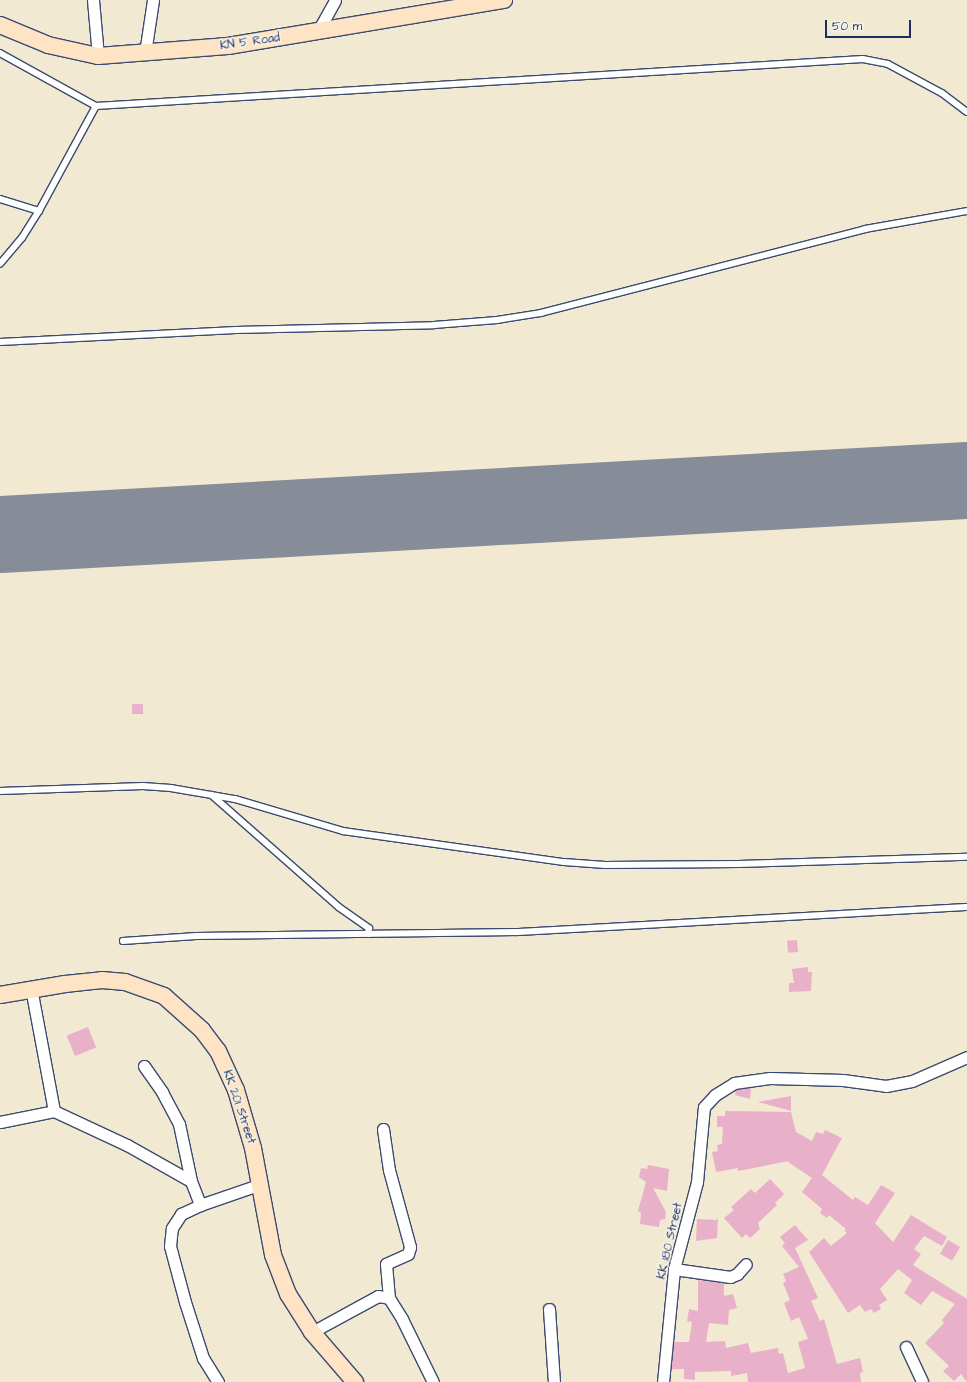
<!DOCTYPE html>
<style>
body{margin:0}
#map{position:relative;width:967px;height:1382px;overflow:hidden;background:#f1e9d2;font-family:"Architects Daughter",sans-serif}
div>[style]{position:absolute}
[style*='--x']{left:calc(var(--x)*1px);top:calc(var(--y)*1px);width:calc(var(--w)*1px);rotate:calc(var(--a)*1deg)}
.runway>*{height:77px;margin:-38.5px;padding:0 38.5px;transform-origin:38.5px;border-radius:38.5px;background:#868c98}
.building>*{inset:0;background:#e8b1c9;transform-origin:0 0}
.roads{filter:drop-shadow(1px 0 #3b4b6f) drop-shadow(-1px 0 #3b4b6f) drop-shadow(0 1px #3b4b6f) drop-shadow(0 -1px #3b4b6f)}
.service>*{height:5.5px;margin:-2.75px;padding:0 2.75px;transform-origin:2.75px;border-radius:2.75px;background:#fff}
.minor>*{height:11px;margin:-5.5px;padding:0 5.5px;transform-origin:5.5px;border-radius:5.5px;background:#fff}
.secondary>*{height:16px;margin:-8px;padding:0 8px;transform-origin:8px;border-radius:8px;background:#fee4c5}
span{translate:-50% -50%;white-space:nowrap;text-align:center;line-height:1.15;-webkit-text-stroke:3px #f7f3e8;paint-order:stroke}
.street-label{font-size:12px;color:#1b2f5e}
.scale{position:absolute;left:825px;top:20px;width:86px;height:18px;box-sizing:border-box;border:2px solid #1b2f5e;border-top:0;padding-left:5px;font-size:12px;line-height:14px;white-space:nowrap;color:#1b2f5e;-webkit-text-stroke:3px #f7f3e8;paint-order:stroke}
</style>
<div id="map">
<div class="runway">
<div style="--x:0;--y:534;--w:969;--a:-3.2"></div>
</div>
<div class="building">
<div style="left:132px;top:704px;width:11px;height:10px"></div>
<div style="left:797px;top:940px;width:12px;height:10px;rotate:85deg"></div>
<div style="clip-path:polygon(808px 967px,808px 972px,812px 972px,811px 991px,789px 992px,789px 983px,794px 983px,792px 969px)"></div>
<div style="left:88px;top:1027px;width:22px;height:23px;rotate:68deg"></div>
<div style="clip-path:polygon(751px 1088px,750px 1099px,735px 1095px,736px 1090px)"></div>
<div style="clip-path:polygon(791px 1096px,791px 1111px,758px 1102px)"></div>
<div style="clip-path:polygon(725px 1111px,791px 1112px,796px 1132px,812px 1141px,816px 1132px,823px 1134px,825px 1130px,842px 1138px,822px 1175px,853px 1200px,855px 1197px,868px 1205px,881px 1185px,895px 1193px,875px 1223px,893px 1242px,911px 1215px,947px 1237px,942px 1246px,924px 1236px,914px 1249px,921px 1254px,913px 1265px,967px 1299px,967px 1382px,961px 1374px,954px 1381px,943px 1371px,949px 1366px,925px 1343px,944px 1323px,942px 1320px,955px 1304px,932px 1291px,921px 1305px,904px 1293px,912px 1280px,898px 1269px,880px 1289px,887px 1300px,879px 1305px,881px 1309px,874px 1313px,871px 1309px,865px 1312px,860px 1305px,848px 1313px,809px 1252px,824px 1238px,831px 1246px,847px 1233px,844px 1230px,846px 1229px,829px 1215px,827px 1218px,820px 1213px,822px 1209px,802px 1192px,812px 1178px,788px 1162px,789px 1161px,738px 1171px,738px 1168px,716px 1172px,712px 1152px,718px 1151px,717px 1145px,722px 1144px,723px 1127px,717px 1127px,717px 1116px,725px 1116px)"></div>
<div style="clip-path:polygon(648px 1165px,669px 1169px,667px 1191px,653px 1188px,666px 1212px,665px 1219px,660px 1220px,659px 1227px,640px 1224px,641px 1213px,638px 1211px,646px 1182px,639px 1177px,641px 1168px,647px 1169px)"></div>
<div style="clip-path:polygon(770px 1179px,784px 1194px,775px 1203px,777px 1205px,758px 1223px,760px 1229px,750px 1238px,746px 1234px,742px 1238px,724px 1218px,734px 1210px,731px 1207px,751px 1189px,755px 1193px)"></div>
<div style="clip-path:polygon(718px 1218px,717px 1238px,696px 1241px,697px 1219px,716px 1220px)"></div>
<div style="clip-path:polygon(795px 1225px,808px 1240px,795px 1248px,818px 1298px,811px 1301px,820px 1321px,824px 1319px,837px 1364px,860px 1358px,863px 1372px,860px 1373px,861px 1382px,748px 1382px,747px 1373px,731px 1376px,731px 1371px,695px 1372px,695px 1380px,684px 1379px,684px 1369px,671px 1369px,674px 1342px,689px 1342px,692px 1322px,687px 1321px,689px 1309px,698px 1311px,698px 1280px,724px 1283px,724px 1296px,733px 1294px,737px 1308px,729px 1310px,728px 1325px,709px 1323px,706px 1342px,725px 1341px,726px 1348px,748px 1343px,751px 1353px,778px 1348px,779px 1354px,783px 1353px,788px 1373px,805px 1368px,798px 1342px,808px 1339px,799px 1317px,791px 1321px,784px 1303px,790px 1300px,783px 1283px,786px 1281px,783px 1274px,799px 1267px,782px 1246px,785px 1243px,780px 1237px)"></div>
<div style="left:948px;top:1240px;width:14px;height:16px;rotate:30deg"></div>
</div>
<div class="roads">
<div class="service">
<div style="--x:0;--y:53;--w:110;--a:28.9"></div>
<div style="--x:96;--y:106;--w:768;--a:-3.51"></div>
<div style="--x:863;--y:59;--w:25;--a:11"></div>
<div style="--x:888;--y:64;--w:61;--a:28.2"></div>
<div style="--x:942;--y:93;--w:31;--a:37"></div>
<div style="--x:0;--y:199;--w:41;--a:17.1"></div>
<div style="--x:0;--y:264;--w:34;--a:-50"></div>
<div style="--x:22;--y:238;--w:32;--a:-58"></div>
<div style="--x:39;--y:211;--w:119;--a:-61.5"></div>
<div style="--x:0;--y:342;--w:236;--a:-2.9"></div>
<div style="--x:236;--y:330;--w:198;--a:-1.4"></div>
<div style="--x:434;--y:325;--w:63;--a:-4.5"></div>
<div style="--x:497;--y:320;--w:45;--a:-9"></div>
<div style="--x:541;--y:313;--w:335;--a:-14.5"></div>
<div style="--x:865;--y:229;--w:104;--a:-10"></div>
<div style="--x:0;--y:791;--w:143;--a:-2"></div>
<div style="--x:143;--y:786;--w:28;--a:4"></div>
<div style="--x:171;--y:788;--w:65;--a:9.8"></div>
<div style="--x:235;--y:799;--w:113;--a:16.5"></div>
<div style="--x:343;--y:831;--w:223;--a:8"></div>
<div style="--x:564;--y:862;--w:41;--a:4.2"></div>
<div style="--x:605;--y:865;--w:134;--a:-0.4"></div>
<div style="--x:739;--y:864;--w:228;--a:-1.8"></div>
<div style="--x:212;--y:795;--w:169;--a:41.4"></div>
<div style="--x:339;--y:907;--w:37;--a:35"></div>
<div style="--x:369;--y:928;--w:6;--a:90"></div>
<div style="--x:123;--y:941;--w:73;--a:-3.9"></div>
<div style="--x:196;--y:936;--w:321;--a:-0.7"></div>
<div style="--x:517;--y:932;--w:451;--a:-3.2"></div>
</div>
<div class="minor">
<div style="--x:93;--y:0;--w:56;--a:84.9"></div>
<div style="--x:318;--y:31;--w:35;--a:-61"></div>
<div style="--x:145;--y:53;--w:54;--a:-81.4"></div>
<div style="--x:31;--y:988;--w:125;--a:79.4"></div>
<div style="--x:54;--y:1111;--w:81;--a:25"></div>
<div style="--x:127;--y:1145;--w:73;--a:29.4"></div>
<div style="--x:144;--y:1066;--w:32;--a:55"></div>
<div style="--x:162;--y:1092;--w:36;--a:62"></div>
<div style="--x:179;--y:1124;--w:58;--a:78.1"></div>
<div style="--x:191;--y:1181;--w:26;--a:69"></div>
<div style="--x:0;--y:1122;--w:55;--a:-11.5"></div>
<div style="--x:383;--y:1129;--w:41;--a:81.7"></div>
<div style="--x:389;--y:1170;--w:80;--a:74.7"></div>
<div style="--x:410;--y:1247;--w:7;--a:106"></div>
<div style="--x:408;--y:1254;--w:24;--a:156"></div>
<div style="--x:386;--y:1264;--w:34;--a:85"></div>
<div style="--x:674;--y:1269;--w:57;--a:8.1"></div>
<div style="--x:730;--y:1277;--w:8;--a:-23"></div>
<div style="--x:737;--y:1274;--w:13;--a:-48"></div>
<div style="--x:549;--y:1309;--w:73;--a:86.1"></div>
<div style="--x:312;--y:1332;--w:75;--a:-28.6"></div>
<div style="--x:378;--y:1296;--w:11;--a:10"></div>
<div style="--x:389;--y:1298;--w:25;--a:58"></div>
<div style="--x:402;--y:1319;--w:70;--a:63.8"></div>
<div style="--x:906;--y:1347;--w:38;--a:65"></div>
<div style="--x:218;--y:1382;--w:28;--a:-122"></div>
<div style="--x:203;--y:1358;--w:59;--a:-107.8"></div>
<div style="--x:185;--y:1302;--w:58;--a:-105"></div>
<div style="--x:170;--y:1246;--w:18;--a:-84"></div>
<div style="--x:172;--y:1228;--w:17;--a:-57"></div>
<div style="--x:181;--y:1214;--w:21;--a:-25"></div>
<div style="--x:200;--y:1205;--w:65;--a:-19"></div>
<div style="--x:663;--y:1382;--w:114;--a:-84.4"></div>
<div style="--x:674;--y:1269;--w:90;--a:-75.2"></div>
<div style="--x:697;--y:1182;--w:75;--a:-84.7"></div>
<div style="--x:704;--y:1107;--w:16;--a:-47"></div>
<div style="--x:715;--y:1095;--w:22;--a:-32"></div>
<div style="--x:734;--y:1083;--w:36;--a:-8"></div>
<div style="--x:770;--y:1078;--w:73;--a:1.6"></div>
<div style="--x:843;--y:1080;--w:43;--a:7.9"></div>
<div style="--x:886;--y:1086;--w:26;--a:-11"></div>
<div style="--x:912;--y:1081;--w:60;--a:-23.6"></div>
</div>
<div class="secondary">
<div style="--x:0;--y:25;--w:52;--a:22.6"></div>
<div style="--x:48;--y:45;--w:51;--a:12.4"></div>
<div style="--x:98;--y:56;--w:130;--a:-4.4"></div>
<div style="--x:228;--y:46;--w:280;--a:-9.5"></div>
<div style="--x:0;--y:995;--w:66;--a:-9.6"></div>
<div style="--x:65;--y:984;--w:37;--a:-6"></div>
<div style="--x:102;--y:980;--w:23;--a:5"></div>
<div style="--x:125;--y:982;--w:41;--a:19.7"></div>
<div style="--x:164;--y:996;--w:51;--a:41.8"></div>
<div style="--x:202;--y:1030;--w:26;--a:53"></div>
<div style="--x:218;--y:1051;--w:43;--a:65.2"></div>
<div style="--x:236;--y:1090;--w:60;--a:73.7"></div>
<div style="--x:253;--y:1148;--w:109;--a:79.4"></div>
<div style="--x:273;--y:1255;--w:42;--a:69"></div>
<div style="--x:288;--y:1294;--w:45;--a:57.7"></div>
<div style="--x:312;--y:1332;--w:66;--a:49.3"></div>
</div>
</div>
<div class="street-label">
<span style="left:250px;top:42px;rotate:-8deg">KN 5 Road</span>
<span style="left:239px;top:1107px;rotate:71deg">KK 201 Street</span>
<span style="left:670px;top:1241px;rotate:-77deg">KK 180 Street</span>
</div>
<div class="scale">50 m</div>
</div>
